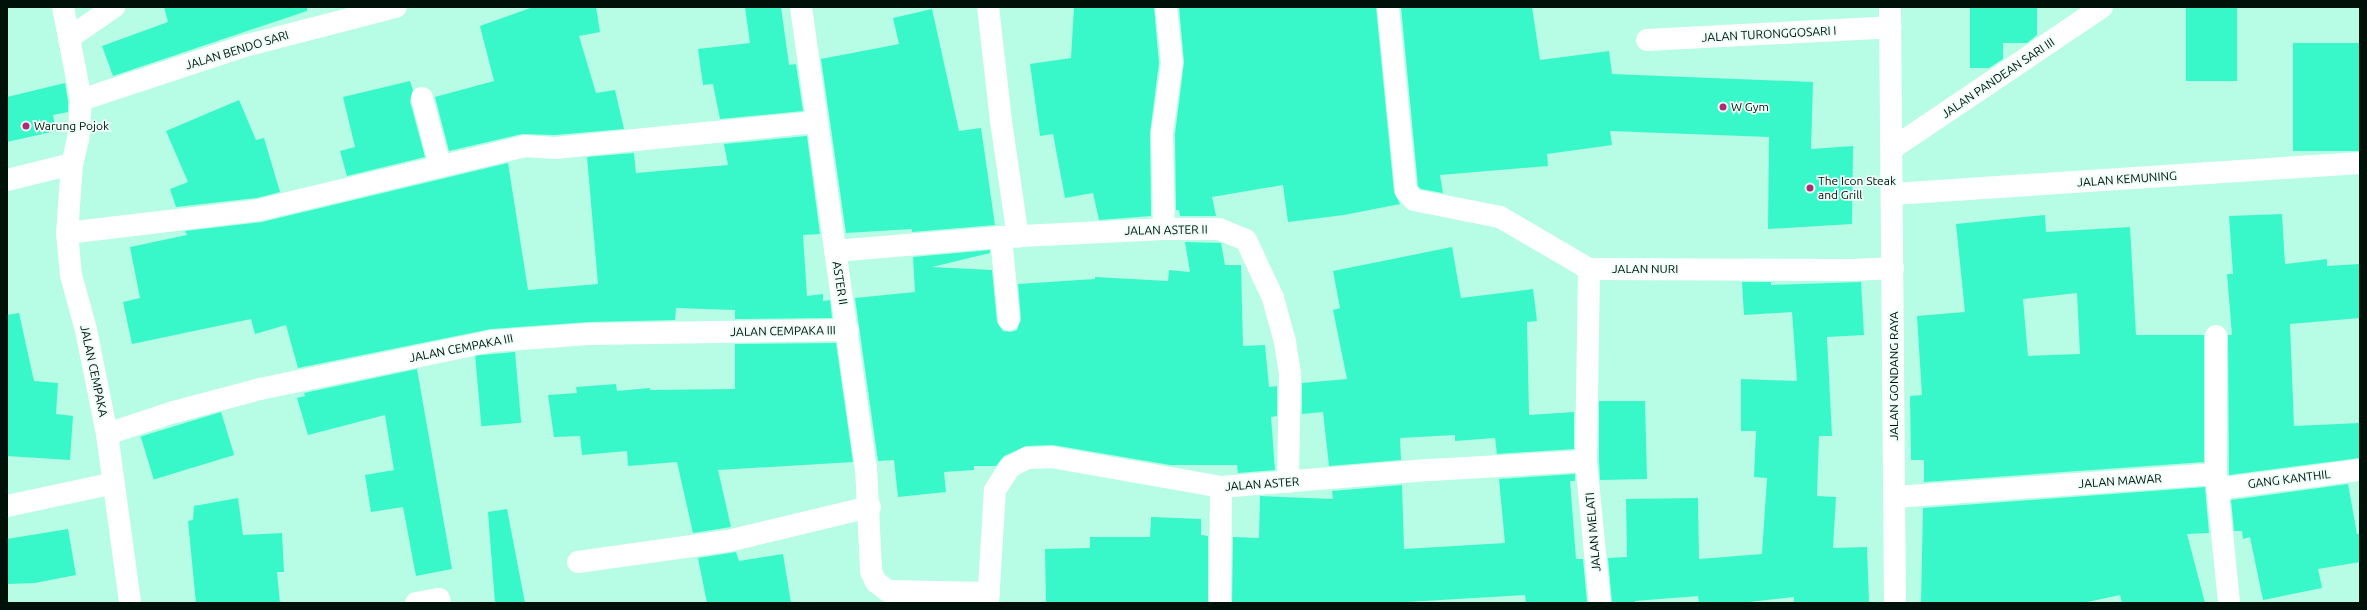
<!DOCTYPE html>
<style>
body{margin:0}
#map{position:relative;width:2367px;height:610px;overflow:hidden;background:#b7fce5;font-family:Ubuntu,sans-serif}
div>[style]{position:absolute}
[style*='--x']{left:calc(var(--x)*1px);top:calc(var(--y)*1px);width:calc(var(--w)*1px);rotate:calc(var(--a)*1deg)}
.building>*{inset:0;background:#38f8ca;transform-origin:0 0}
.minor>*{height:22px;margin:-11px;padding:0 11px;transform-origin:11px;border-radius:11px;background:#fff}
.major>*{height:22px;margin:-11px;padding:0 11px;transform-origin:11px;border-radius:11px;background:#fff}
.dots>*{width:11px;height:11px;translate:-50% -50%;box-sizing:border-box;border:2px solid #edfdf7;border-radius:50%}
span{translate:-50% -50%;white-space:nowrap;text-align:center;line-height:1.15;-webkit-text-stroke:3.5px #edfdf7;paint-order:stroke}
.street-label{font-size:12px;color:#00110a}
.poi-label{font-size:12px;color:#00110a}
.left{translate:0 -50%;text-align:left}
.frame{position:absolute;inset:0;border:8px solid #00110a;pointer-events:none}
</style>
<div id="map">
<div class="building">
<div style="clip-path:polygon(164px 7px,307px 7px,307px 11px,113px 76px,102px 46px,168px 22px)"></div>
<div style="clip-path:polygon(533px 7px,596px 7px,600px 32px,579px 36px,596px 93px,615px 90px,624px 129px,555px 135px,522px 134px,449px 151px,435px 97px,494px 81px,480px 26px)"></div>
<div style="clip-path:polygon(745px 7px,781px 7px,789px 65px,796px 64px,803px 111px,720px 119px,713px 84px,703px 85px,698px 49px,750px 43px)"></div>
<div style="clip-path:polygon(1074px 7px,1154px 7px,1159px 63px,1150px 133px,1151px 216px,1099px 220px,1093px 193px,1065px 198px,1053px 134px,1040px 136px,1030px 64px,1071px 58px)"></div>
<div style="clip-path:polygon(1179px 7px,1376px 7px,1394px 192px,1400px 204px,1344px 215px,1288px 222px,1283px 185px,1212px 197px,1216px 216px,1180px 216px,1179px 210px,1176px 210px,1175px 134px,1184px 62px)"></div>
<div style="clip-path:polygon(1401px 7px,1532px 7px,1540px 60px,1609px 51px,1612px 74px,1813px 82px,1811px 149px,1853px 146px,1852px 224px,1768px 229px,1769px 137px,1610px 131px,1612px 145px,1547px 154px,1548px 166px,1440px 175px,1443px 193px,1421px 189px,1418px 186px)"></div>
<div style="clip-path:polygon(1970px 7px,2037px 7px,2037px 35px,2027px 43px,2003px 43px,2003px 59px,1989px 68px,1970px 68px)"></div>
<div style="left:2186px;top:7px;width:51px;height:74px"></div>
<div style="clip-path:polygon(932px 9px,959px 131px,981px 128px,995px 225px,912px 232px,912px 229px,846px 233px,821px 59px,899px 44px,893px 18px)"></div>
<div style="left:2360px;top:43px;width:108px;height:67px;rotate:90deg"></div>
<div style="clip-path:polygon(410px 81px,413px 90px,410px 101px,425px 157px,347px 176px,340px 151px,355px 147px,343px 97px)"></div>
<div style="clip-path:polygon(65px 83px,68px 101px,68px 112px,53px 115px,56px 131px,7px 142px,7px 97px)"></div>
<div style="clip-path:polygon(239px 100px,256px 140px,264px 138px,280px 192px,257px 198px,176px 207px,170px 189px,188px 182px,166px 131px)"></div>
<div style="clip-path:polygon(807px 136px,820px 234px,803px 235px,807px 296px,823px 294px,823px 301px,830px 300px,832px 318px,735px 319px,735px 310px,676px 308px,675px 320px,589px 322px,491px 329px,298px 368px,286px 325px,255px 334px,251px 319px,132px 344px,123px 302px,140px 298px,130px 247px,187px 235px,185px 231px,262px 222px,508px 163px,528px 290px,598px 284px,587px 157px,634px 153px,636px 173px,728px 165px,724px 144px)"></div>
<div style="clip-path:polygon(2282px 214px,2285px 264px,2327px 259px,2327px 266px,2360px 264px,2360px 318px,2290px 324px,2294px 426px,2360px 423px,2360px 458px,2229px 475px,2228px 335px,2232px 335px,2227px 274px,2233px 274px,2229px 216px)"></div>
<div style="clip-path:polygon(evenodd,2045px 215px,2046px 232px,2130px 227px,2136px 335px,2204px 335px,2204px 462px,1924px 482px,1924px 460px,1911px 460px,1910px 396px,1922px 395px,1917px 316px,1965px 312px,1956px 224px,2045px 215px,2077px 293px,2080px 354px,2028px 356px,2023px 299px,2077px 293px)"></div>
<div style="clip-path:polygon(1185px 242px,1221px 243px,1225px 265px,1241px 265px,1243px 346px,1265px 345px,1269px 387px,1277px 386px,1277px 416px,1271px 417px,1275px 470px,1238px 473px,1237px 465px,1170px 465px,1053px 445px,1026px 446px,1004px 456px,996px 466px,974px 466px,974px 470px,944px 472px,946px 492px,898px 497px,894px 460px,878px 461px,855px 298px,915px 292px,913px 257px,990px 250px,990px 253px,932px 267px,992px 270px,997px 322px,1003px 331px,1011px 332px,1017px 330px,1021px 319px,1018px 284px,1095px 279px,1095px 277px,1168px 281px,1169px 270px,1190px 272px)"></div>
<div style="clip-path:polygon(1452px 247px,1461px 298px,1533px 289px,1537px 321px,1527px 322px,1529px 415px,1574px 412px,1574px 449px,1497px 454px,1495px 438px,1455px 441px,1455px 435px,1400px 438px,1401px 460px,1329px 466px,1323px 412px,1302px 414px,1302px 383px,1347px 379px,1333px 310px,1340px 308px,1333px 271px)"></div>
<div style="clip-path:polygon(1742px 282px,1771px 282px,1771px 285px,1861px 282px,1864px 335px,1827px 337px,1832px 436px,1819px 436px,1817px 496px,1836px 497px,1833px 548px,1867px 547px,1869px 603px,1794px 603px,1794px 597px,1741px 603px,1699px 603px,1698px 596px,1635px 601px,1635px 603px,1612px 603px,1608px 558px,1627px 557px,1626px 499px,1698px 498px,1699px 559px,1762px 554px,1767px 478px,1754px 477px,1756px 431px,1741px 431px,1741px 379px,1797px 381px,1792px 312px,1744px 315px)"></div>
<div style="clip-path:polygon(19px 313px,34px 381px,58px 383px,56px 414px,73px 416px,70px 460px,7px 456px,7px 315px)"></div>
<div style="clip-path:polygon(836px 343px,853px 462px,718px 470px,731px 527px,693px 533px,677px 462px,628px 466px,627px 451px,582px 455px,580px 436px,554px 437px,548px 395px,577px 393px,576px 387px,616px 384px,617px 391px,650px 388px,650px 390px,735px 389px,735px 344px)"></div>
<div style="left:515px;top:352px;width:71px;height:40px;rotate:85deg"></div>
<div style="clip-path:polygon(417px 369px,452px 569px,416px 576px,403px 507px,371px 512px,365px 475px,394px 470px,385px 415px,308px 435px,297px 398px,305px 396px,304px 393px)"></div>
<div style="clip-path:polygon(1599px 401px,1645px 401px,1647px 479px,1600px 480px,1599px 460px)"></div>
<div style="left:221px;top:412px;width:45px;height:84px;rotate:73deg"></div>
<div style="clip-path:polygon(1575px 474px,1575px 481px,1570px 481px,1576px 559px,1583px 559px,1587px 602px,1526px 603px,1525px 595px,1390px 603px,1232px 603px,1233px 537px,1259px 538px,1260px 496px,1333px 499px,1332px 491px,1402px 485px,1404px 549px,1505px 543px,1499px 479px)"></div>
<div style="clip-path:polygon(2348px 484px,2357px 534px,2360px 534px,2360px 562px,2318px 569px,2322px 588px,2263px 600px,2250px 537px,2243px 539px,2242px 531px,2234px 531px,2231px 500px)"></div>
<div style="clip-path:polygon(2205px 487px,2209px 533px,2187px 534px,2205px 603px,2122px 603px,2120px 595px,2083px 603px,1921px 603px,1923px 508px)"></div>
<div style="clip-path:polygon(238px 498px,243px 535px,282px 533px,284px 572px,277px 572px,280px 603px,196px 603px,188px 521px,193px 520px,194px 506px)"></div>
<div style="clip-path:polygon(507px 509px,525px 603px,495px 603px,488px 512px)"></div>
<div style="clip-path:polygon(1151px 517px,1201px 519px,1201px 535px,1208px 536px,1208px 603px,1046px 603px,1045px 549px,1090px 548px,1090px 537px,1150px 537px)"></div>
<div style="clip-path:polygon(68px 529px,76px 575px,35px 583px,7px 584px,7px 539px)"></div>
<div style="clip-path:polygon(736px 552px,739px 561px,783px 554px,791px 603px,707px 603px,698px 558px)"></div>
</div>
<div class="minor">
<div style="--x:63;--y:7;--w:95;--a:79"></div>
<div style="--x:81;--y:100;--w:39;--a:94"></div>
<div style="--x:78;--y:139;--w:26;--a:103"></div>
<div style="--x:72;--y:164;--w:69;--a:94.1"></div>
<div style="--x:67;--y:233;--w:42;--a:84.6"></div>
<div style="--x:71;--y:275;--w:57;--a:74.7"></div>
<div style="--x:86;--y:330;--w:106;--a:78.6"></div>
<div style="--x:107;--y:434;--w:171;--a:82.2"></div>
<div style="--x:801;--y:7;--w:465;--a:82"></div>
<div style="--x:866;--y:467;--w:104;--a:87.2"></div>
<div style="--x:871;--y:571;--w:12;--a:66"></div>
<div style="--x:876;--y:582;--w:15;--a:37"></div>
<div style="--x:888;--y:591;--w:101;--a:1.1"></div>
<div style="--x:988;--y:7;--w:115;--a:83.5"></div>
<div style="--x:1001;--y:121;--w:117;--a:81.7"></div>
<div style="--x:1388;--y:7;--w:185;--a:84.4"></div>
<div style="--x:1406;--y:191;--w:12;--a:48"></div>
<div style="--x:1414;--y:200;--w:88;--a:11.2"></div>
<div style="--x:1500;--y:217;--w:103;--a:30.3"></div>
<div style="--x:1589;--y:269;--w:264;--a:0.2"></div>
<div style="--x:1853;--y:270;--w:40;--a:-2.9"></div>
<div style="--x:69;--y:38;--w:55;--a:-34.6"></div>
<div style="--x:1647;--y:40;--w:244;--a:-3"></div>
<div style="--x:422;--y:98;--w:70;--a:75.2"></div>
<div style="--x:81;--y:100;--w:169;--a:-18.3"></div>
<div style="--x:241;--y:47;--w:160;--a:-14.5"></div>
<div style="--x:1893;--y:148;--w:252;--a:-34"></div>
<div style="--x:7;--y:180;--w:67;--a:-13.8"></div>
<div style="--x:1893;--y:194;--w:468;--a:-3.8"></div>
<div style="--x:1164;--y:229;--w:96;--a:-91.2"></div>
<div style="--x:1162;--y:133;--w:71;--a:-81.9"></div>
<div style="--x:1172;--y:63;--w:56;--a:-96.1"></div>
<div style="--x:67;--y:233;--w:193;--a:-6.8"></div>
<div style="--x:259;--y:210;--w:274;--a:-13.5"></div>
<div style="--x:525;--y:146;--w:30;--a:4"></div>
<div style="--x:555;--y:148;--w:263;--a:-5.7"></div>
<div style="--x:1001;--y:237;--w:83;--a:84.5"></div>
<div style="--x:835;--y:251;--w:167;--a:-4.8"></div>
<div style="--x:1001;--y:237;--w:163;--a:-2.8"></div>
<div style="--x:1164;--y:229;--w:55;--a:0"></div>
<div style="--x:1219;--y:229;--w:29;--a:22"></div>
<div style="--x:1246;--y:240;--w:64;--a:65"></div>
<div style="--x:1273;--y:298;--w:46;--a:74.7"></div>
<div style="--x:1285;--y:342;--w:32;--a:81"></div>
<div style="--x:1290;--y:374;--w:108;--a:91.1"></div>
<div style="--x:1589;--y:269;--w:192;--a:90.9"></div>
<div style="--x:1586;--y:461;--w:143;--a:84.4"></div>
<div style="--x:2216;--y:336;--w:138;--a:90"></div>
<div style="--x:2216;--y:474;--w:130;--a:84.2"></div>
<div style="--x:107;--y:434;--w:71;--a:-18.2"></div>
<div style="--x:174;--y:412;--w:89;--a:-15"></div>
<div style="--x:260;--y:389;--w:237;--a:-11.7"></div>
<div style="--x:492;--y:341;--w:97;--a:-4.1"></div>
<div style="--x:589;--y:334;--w:259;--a:-0.9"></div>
<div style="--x:2217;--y:489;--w:144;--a:-7.6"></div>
<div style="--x:1895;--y:497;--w:322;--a:-4.1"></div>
<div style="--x:7;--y:506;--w:109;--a:-12.1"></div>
<div style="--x:578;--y:562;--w:151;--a:-8"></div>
<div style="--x:728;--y:541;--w:146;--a:-13.5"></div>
<div style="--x:416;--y:603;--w:23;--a:-10"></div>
<div style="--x:439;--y:599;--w:4;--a:76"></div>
<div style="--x:988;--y:603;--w:113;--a:-86.5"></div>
<div style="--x:995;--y:490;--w:27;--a:-57"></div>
<div style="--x:1010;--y:467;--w:19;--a:-28"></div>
<div style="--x:1027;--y:458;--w:24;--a:-2"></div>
<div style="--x:1051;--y:457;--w:173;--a:10"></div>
<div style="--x:1221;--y:487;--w:210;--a:-4.7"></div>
<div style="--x:1430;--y:470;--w:156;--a:-3.3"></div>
<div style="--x:1220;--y:603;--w:116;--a:-89.5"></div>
</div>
<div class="major">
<div style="--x:1890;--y:7;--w:596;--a:89.52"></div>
</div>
<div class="dots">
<div style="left:1723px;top:107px;background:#af2c74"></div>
<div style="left:26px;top:126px;background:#af2c74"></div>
<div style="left:1810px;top:188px;background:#af2c74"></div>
</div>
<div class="street-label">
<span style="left:1769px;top:34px;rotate:-3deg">JALAN TURONGGOSARI I</span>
<span style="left:237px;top:50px;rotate:-17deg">JALAN BENDO SARI</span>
<span style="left:1998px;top:78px;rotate:-34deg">JALAN PANDEAN SARI III</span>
<span style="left:2127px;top:179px;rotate:-4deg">JALAN KEMUNING</span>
<span style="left:1166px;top:230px;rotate:-1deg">JALAN ASTER II</span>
<span style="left:1645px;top:269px">JALAN NURI</span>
<span style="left:840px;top:283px;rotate:81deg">ASTER II</span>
<span style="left:783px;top:331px;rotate:-1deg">JALAN CEMPAKA III</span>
<span style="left:461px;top:348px;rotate:-11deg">JALAN CEMPAKA III</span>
<span style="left:94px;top:371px;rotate:78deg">JALAN CEMPAKA</span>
<span style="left:1894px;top:376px;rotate:-90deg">JALAN GONDANG RAYA</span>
<span style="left:2289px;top:479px;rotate:-7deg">GANG KANTHIL</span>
<span style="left:2120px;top:481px;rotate:-4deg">JALAN MAWAR</span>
<span style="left:1262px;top:484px;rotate:-4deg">JALAN ASTER</span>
<span style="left:1593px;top:532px;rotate:-95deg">JALAN MELATI</span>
</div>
<div class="poi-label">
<span class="left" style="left:1731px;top:107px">W Gym</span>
<span class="left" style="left:34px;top:126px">Warung Pojok</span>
<span class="left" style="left:1818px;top:188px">The Icon Steak<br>and Grill</span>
</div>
<div class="frame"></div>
</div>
